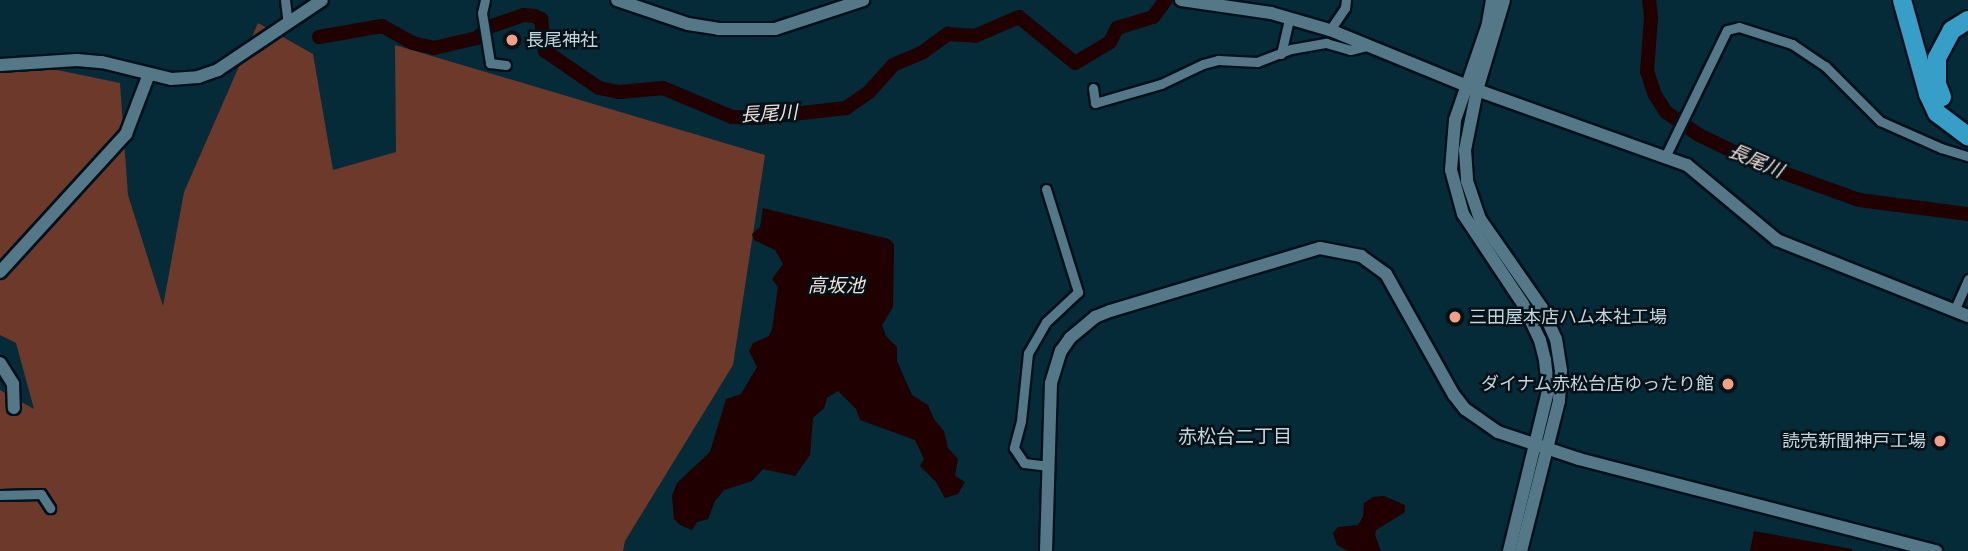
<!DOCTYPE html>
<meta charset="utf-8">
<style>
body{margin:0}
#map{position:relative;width:1968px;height:551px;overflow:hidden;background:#052a38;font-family:"DejaVu Sans","Noto Sans JP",sans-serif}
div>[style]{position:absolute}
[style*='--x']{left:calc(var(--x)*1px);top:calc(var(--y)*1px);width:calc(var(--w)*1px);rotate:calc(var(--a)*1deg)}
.green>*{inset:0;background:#6c392b}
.water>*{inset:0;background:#200000}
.river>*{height:14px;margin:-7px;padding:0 7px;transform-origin:7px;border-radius:7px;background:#200000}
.roads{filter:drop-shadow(2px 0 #00111c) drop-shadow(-2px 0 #00111c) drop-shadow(0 2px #00111c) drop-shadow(0 -2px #00111c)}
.street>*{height:9px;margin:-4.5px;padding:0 4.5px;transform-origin:4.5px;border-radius:4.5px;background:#557889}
.secondary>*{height:12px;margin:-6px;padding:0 6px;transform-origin:6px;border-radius:6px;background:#557889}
.highway>*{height:18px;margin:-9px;padding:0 9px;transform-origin:9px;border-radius:9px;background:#379ec8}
.dots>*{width:19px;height:19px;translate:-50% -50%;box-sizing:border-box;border:4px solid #041117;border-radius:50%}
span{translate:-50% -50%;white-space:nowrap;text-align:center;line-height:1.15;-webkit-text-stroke:5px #041117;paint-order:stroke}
.poi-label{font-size:18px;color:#c3d5df}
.left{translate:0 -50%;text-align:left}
.right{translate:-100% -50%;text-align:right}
.water-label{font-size:19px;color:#f3e0da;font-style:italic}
.neighbourhood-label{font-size:19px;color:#c3d5df}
</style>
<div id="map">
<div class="green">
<div style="clip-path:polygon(258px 23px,313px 54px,333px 170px,396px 152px,395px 45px,765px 155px,733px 365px,625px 541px,623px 551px,0 551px,0 390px,34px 409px,16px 343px,0 335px,0 69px,43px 67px,120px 83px,128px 195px,163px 306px,184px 192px)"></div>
</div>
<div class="water">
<div style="clip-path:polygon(763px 208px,889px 239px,894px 244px,893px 307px,882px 325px,886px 336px,897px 347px,897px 361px,912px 395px,928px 405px,934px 419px,944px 431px,948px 448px,958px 459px,955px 476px,965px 482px,958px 494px,945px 498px,936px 482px,920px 466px,924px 459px,915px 440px,860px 420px,856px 409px,838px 391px,827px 398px,824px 408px,813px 418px,810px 455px,795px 476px,763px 469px,752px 481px,724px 490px,715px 501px,708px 519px,697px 522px,692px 530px,680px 525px,674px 519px,672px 496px,677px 483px,710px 452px,726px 399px,741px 394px,757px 367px,749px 351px,753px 343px,769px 336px,772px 329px,778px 287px,772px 279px,783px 264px,775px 250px,754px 240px,752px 234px,760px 227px)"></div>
<div style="clip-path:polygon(1384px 496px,1405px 505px,1405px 512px,1376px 530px,1375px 535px,1381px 551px,1348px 551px,1337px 545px,1333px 533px,1338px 527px,1358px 525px,1363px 517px,1364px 503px,1373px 497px)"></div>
<div style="clip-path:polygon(1754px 531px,1852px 549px,1852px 551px,1750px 551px)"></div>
</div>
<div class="river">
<div style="--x:1649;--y:0;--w:17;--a:83"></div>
<div style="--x:1651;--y:17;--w:54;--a:94.2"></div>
<div style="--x:1647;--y:71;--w:25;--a:72"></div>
<div style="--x:1655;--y:95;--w:20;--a:57"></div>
<div style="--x:1666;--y:112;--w:40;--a:34.9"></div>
<div style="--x:1699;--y:135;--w:67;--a:25.8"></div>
<div style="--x:1759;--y:164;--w:106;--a:19.8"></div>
<div style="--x:1859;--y:200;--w:110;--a:7.3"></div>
<div style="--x:319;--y:37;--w:64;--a:-9.9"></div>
<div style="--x:382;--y:26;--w:35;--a:29"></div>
<div style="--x:413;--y:43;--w:22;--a:13"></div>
<div style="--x:434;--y:48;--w:44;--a:-13.1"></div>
<div style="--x:477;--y:38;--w:16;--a:-43"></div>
<div style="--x:489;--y:27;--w:37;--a:-19"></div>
<div style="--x:524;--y:15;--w:10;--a:6"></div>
<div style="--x:534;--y:16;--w:8;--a:23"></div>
<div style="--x:541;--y:19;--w:32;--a:83"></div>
<div style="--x:545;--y:51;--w:65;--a:34.4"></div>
<div style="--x:599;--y:88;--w:21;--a:11"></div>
<div style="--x:620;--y:92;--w:43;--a:-5.3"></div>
<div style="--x:663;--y:88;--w:75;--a:22.8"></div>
<div style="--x:732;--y:117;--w:24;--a:2"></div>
<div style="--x:756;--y:118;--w:91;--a:-6.3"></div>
<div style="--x:846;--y:108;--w:28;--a:-35"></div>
<div style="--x:869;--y:92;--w:36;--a:-48"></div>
<div style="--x:893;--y:65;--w:33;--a:-23"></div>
<div style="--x:923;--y:52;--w:31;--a:-36"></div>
<div style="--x:948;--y:34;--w:27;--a:4"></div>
<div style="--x:975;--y:36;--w:48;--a:-23.4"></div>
<div style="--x:1019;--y:17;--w:72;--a:39.4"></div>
<div style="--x:1075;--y:63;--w:41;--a:-31"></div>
<div style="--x:1110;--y:42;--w:16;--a:-63"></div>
<div style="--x:1117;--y:28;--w:38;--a:-17"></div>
<div style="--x:1153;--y:17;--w:21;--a:-53"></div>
</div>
<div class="roads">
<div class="street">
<div style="--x:285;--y:0;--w:23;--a:83"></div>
<div style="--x:485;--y:0;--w:13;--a:103"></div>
<div style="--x:482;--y:13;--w:51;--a:80.9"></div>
<div style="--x:490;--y:63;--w:16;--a:7"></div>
<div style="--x:1330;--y:30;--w:27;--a:-56"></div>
<div style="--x:1345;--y:8;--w:8;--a:-83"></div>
<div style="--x:1281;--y:54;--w:37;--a:-77"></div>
<div style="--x:1093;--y:88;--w:15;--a:82"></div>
<div style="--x:1095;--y:103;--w:69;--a:-16.1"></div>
<div style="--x:1161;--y:84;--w:47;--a:-25.5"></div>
<div style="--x:1203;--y:64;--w:16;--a:-15"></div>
<div style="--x:1218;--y:60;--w:39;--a:3"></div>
<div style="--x:1257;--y:62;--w:36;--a:-21"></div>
<div style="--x:1291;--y:49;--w:36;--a:-10"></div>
<div style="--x:1326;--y:43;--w:25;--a:16"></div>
<div style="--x:1350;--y:50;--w:17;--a:-13"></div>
<div style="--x:1665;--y:157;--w:141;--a:-64"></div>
<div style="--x:1727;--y:30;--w:12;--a:-14"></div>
<div style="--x:1739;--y:27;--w:56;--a:17.8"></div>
<div style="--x:1792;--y:44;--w:40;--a:34"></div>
<div style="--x:1825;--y:66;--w:78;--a:45"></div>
<div style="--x:1880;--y:121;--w:67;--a:23.9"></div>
<div style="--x:1941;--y:148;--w:28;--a:17"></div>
<div style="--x:1046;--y:189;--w:108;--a:72.7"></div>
<div style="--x:1078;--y:292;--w:44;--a:136.8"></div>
<div style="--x:1046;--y:322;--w:36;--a:120"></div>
<div style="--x:1028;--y:353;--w:68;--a:95.9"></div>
<div style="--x:1021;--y:421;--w:28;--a:105"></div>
<div style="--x:1014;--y:448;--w:18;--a:56"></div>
<div style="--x:1024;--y:463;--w:25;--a:7"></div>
<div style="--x:1954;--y:311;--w:35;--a:-66"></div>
<div style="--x:0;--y:495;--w:41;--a:-1.4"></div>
<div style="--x:41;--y:494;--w:17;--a:57"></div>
</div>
<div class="secondary">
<div style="--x:617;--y:0;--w:75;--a:18.7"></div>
<div style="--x:688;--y:24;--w:30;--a:9"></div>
<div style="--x:718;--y:29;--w:57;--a:0"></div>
<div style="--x:775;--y:29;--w:93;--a:-18.2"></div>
<div style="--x:1181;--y:0;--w:91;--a:8.2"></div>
<div style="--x:1271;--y:13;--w:61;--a:16.1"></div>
<div style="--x:1330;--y:30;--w:159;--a:22.2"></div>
<div style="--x:1477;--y:90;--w:223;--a:19.7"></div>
<div style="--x:1687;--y:165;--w:117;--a:39.8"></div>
<div style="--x:1777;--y:240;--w:206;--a:21.7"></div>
<div style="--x:1492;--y:0;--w:27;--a:100"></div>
<div style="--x:1487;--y:27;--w:98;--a:109"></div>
<div style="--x:1455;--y:120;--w:50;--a:94.6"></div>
<div style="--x:1451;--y:170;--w:46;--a:74.7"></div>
<div style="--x:1463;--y:214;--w:108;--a:56.3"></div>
<div style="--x:1523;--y:304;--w:40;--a:65"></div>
<div style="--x:1540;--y:340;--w:21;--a:76"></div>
<div style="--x:1545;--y:360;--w:31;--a:84"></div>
<div style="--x:1548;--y:391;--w:165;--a:103.7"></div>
<div style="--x:1504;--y:0;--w:94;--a:106.7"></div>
<div style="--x:1477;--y:90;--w:61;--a:101.3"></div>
<div style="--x:1465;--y:150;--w:31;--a:86"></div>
<div style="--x:1467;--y:181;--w:40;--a:71.1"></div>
<div style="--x:1480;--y:219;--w:108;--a:55.1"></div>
<div style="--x:1542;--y:308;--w:34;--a:66"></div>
<div style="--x:1556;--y:339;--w:32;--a:81"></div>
<div style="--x:1561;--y:371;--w:30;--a:94"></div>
<div style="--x:1559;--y:401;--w:155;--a:104.2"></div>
<div style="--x:0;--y:65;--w:77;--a:-3.7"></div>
<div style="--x:77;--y:60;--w:25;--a:5"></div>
<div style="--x:102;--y:62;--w:71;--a:13.8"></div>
<div style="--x:171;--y:79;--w:27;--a:-4"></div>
<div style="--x:198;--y:77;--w:21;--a:-19"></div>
<div style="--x:218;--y:70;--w:125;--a:-33.9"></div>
<div style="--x:0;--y:272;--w:187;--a:-47.6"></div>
<div style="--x:126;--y:134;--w:64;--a:-69"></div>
<div style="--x:0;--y:363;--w:25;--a:58"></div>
<div style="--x:13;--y:384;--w:24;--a:88"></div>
<div style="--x:1046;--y:551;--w:168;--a:-88.3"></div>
<div style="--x:1051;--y:383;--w:34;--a:-73"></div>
<div style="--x:1061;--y:351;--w:16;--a:-55"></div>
<div style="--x:1070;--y:338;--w:33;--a:-40"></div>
<div style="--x:1095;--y:317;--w:16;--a:-22"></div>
<div style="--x:1110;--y:311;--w:219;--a:-16.7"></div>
<div style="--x:1320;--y:248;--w:42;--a:11"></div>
<div style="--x:1361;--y:256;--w:31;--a:36"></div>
<div style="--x:1386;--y:274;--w:139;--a:60.7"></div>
<div style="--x:1454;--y:395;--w:18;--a:52"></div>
<div style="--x:1465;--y:409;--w:40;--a:34.9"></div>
<div style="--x:1498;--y:432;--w:85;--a:18.4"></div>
<div style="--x:1579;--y:459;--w:369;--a:14.5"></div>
</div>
<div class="highway">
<div style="--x:1902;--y:0;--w:98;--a:74.5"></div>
<div style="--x:1928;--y:94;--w:21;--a:65"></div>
<div style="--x:1937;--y:113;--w:39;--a:37"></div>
<div style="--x:1942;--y:97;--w:14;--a:-111"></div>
<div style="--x:1937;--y:84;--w:26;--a:-90"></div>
<div style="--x:1937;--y:58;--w:32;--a:-62"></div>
<div style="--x:1952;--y:30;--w:19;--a:-32"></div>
</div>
</div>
<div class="dots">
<div style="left:512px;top:40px;background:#f49f86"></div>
<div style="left:1455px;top:317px;background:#f49f86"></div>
<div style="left:1728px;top:384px;background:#f49f86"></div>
<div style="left:1940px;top:441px;background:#f49f86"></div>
</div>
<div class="poi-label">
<span class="left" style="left:526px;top:40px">長尾神社</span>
<span class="left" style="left:1469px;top:317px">三田屋本店ハム本社工場</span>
<span class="right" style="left:1714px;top:384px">ダイナム赤松台店ゆったり館</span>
<span class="right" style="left:1926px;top:441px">読売新聞神戸工場</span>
</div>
<div class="water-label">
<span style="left:769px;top:114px;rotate:-3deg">長尾川</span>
<span style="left:1756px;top:161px;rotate:23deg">長尾川</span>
<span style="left:836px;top:286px">高坂池</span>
</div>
<div class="neighbourhood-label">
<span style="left:1235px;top:437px">赤松台二丁目</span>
</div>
</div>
